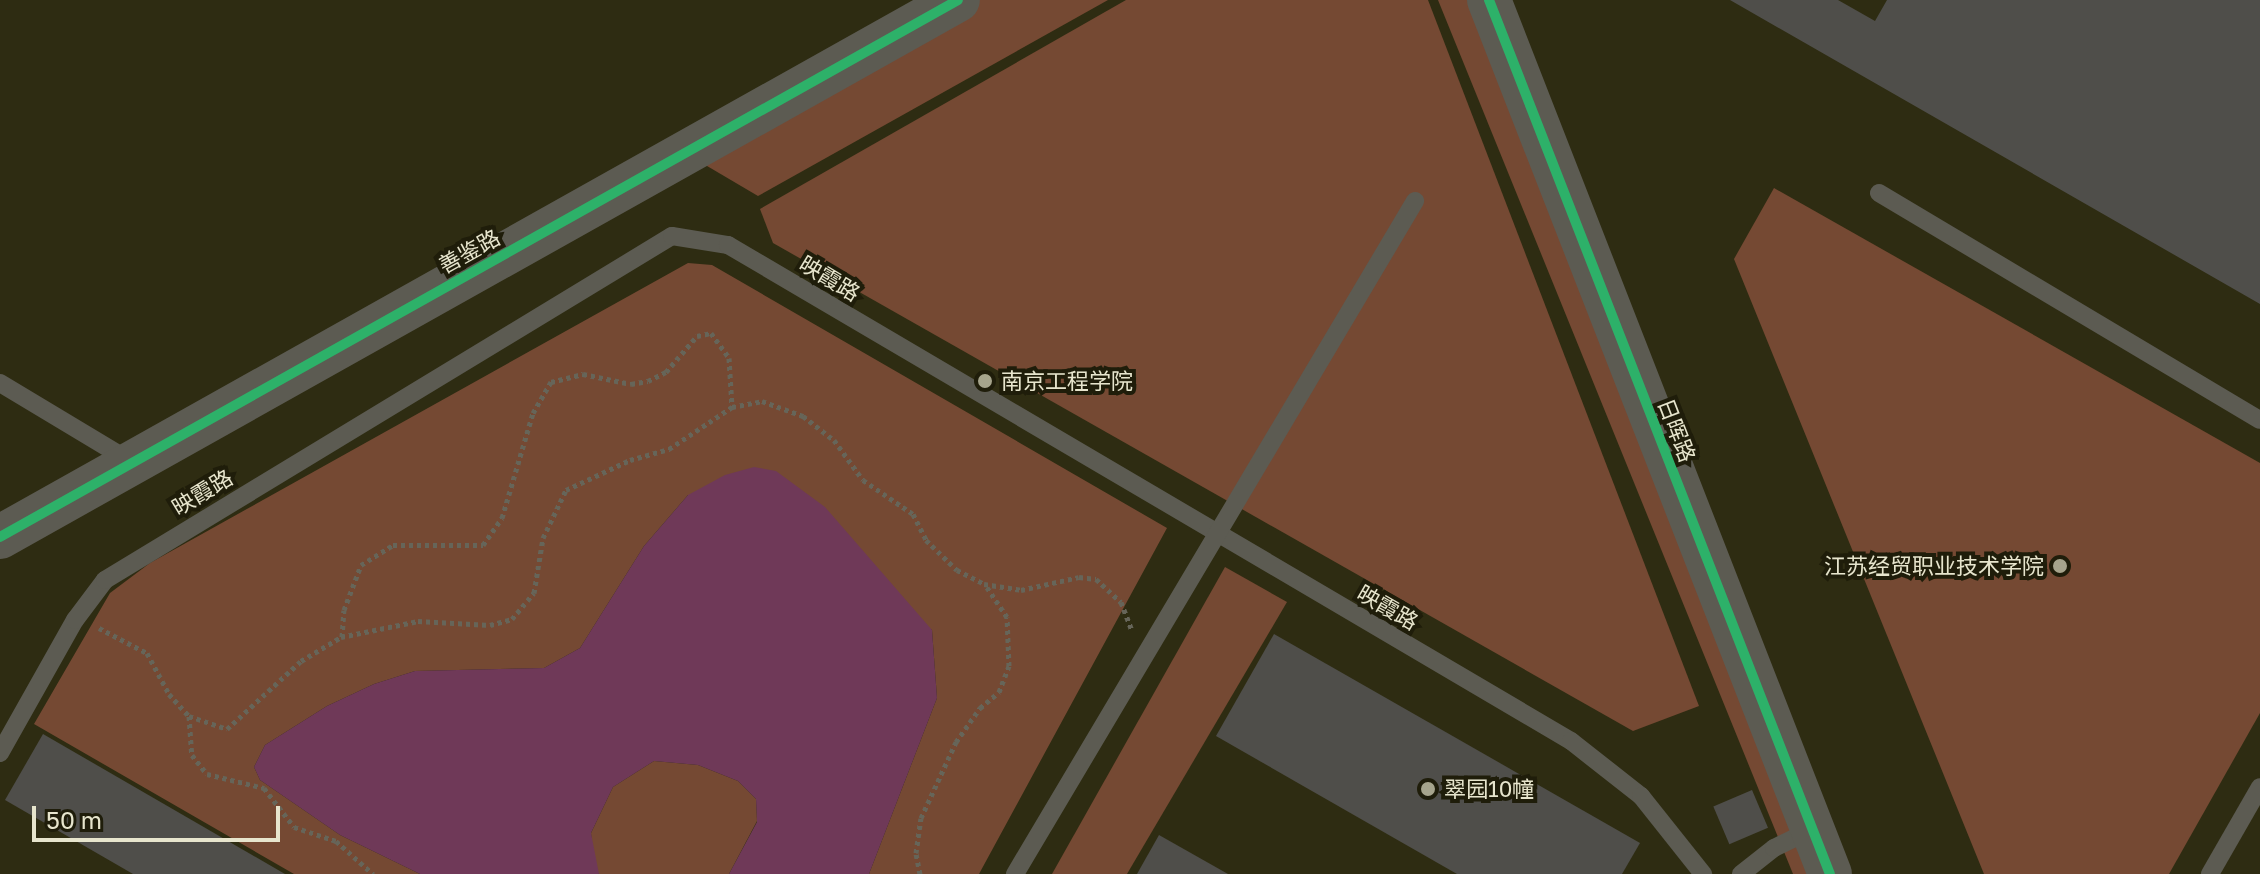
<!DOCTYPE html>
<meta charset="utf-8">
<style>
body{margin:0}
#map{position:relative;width:2260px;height:874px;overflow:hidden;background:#2e2c12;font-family:"Golos Text","Noto Sans SC",sans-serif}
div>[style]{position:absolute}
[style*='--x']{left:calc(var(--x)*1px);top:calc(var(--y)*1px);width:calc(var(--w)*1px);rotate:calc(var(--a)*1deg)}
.green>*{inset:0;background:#754933}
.water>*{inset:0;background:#6f3958}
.building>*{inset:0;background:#4f4e4a;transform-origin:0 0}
.path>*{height:5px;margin-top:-2.5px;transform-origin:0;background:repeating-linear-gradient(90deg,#666559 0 4px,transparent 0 8px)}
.service>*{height:18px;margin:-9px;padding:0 9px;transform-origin:9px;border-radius:9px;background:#5c5b52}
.tertiary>*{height:44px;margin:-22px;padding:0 22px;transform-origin:22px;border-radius:22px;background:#5c5b52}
.cycleway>*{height:10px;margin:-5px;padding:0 5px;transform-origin:5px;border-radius:5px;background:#2db169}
.dots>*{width:22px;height:22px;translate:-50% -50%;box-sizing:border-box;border:4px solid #1f1d0a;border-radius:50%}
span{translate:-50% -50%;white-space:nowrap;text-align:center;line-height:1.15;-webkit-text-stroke:8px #1f1d0a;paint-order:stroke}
.street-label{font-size:22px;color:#e7e5cd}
.poi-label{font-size:22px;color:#e7e5cd}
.left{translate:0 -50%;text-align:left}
.right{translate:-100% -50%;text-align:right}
.scale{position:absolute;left:32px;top:806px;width:248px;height:36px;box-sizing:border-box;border:4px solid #e7e5cd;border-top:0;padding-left:10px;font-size:24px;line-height:28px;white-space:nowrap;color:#e7e5cd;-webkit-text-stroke:6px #1f1d0a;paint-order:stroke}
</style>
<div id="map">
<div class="green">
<div style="clip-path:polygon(958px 0,1108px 0,758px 196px,685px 153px)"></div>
<div style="clip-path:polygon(1126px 0,1428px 0,1699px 706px,1633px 731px,773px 243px,760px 209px)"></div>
<div style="clip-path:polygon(1438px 0,1489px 0,1830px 874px,1793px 874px)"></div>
<div style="clip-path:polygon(1774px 188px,2260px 463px,2260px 713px,2169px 874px,1984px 874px,1734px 259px)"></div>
<div style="clip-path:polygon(688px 263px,712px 265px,1167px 528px,979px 874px,869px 874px,937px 698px,932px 630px,688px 495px,644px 546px,580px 648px,544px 668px,415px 671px,374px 684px,327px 706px,265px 745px,254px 767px,260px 780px,340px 835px,420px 874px,294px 874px,34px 724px,110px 593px,150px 563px)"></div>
<div style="clip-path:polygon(1225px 567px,1287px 602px,1127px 874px,1052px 874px)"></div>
<div style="clip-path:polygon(654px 761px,698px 765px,738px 781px,756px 799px,757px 821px,729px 874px,599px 874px,594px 868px,591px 833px,613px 787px)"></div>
</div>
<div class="water">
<div style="clip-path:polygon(754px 467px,776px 471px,825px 507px,932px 630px,937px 698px,869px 874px,729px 874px,757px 822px,756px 799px,738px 781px,698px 765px,654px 761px,613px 787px,591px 833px,599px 874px,420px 874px,340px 835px,260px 780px,254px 767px,265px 745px,327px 706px,374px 684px,415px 671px,544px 668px,580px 648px,644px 546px,688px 495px,725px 475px)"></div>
</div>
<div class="building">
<div style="clip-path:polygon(1730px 0,1838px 0,1875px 21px,1887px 0,2260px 0,2260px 304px)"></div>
<div style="clip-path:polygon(1274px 634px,1640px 843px,1622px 874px,1457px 874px,1216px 736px)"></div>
<div style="clip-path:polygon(43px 734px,285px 874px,133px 874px,5px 800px)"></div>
<div style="left:1752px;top:790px;width:41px;height:42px;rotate:67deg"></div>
<div style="clip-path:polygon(1159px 835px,1228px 874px,1137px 874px)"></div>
</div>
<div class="path">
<div style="--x:99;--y:628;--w:54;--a:27.5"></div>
<div style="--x:147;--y:653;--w:47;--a:61.8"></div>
<div style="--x:169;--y:694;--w:30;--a:48"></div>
<div style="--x:189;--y:716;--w:40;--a:18.9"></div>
<div style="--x:227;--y:729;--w:100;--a:-42.6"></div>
<div style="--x:301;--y:661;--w:47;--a:-31"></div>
<div style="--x:341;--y:637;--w:79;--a:-11.7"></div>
<div style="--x:418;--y:621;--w:72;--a:3.2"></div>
<div style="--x:490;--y:625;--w:23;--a:-15"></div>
<div style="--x:512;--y:619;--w:34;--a:-50"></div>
<div style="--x:534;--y:593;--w:56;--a:-80.7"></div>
<div style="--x:543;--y:538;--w:53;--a:-64.4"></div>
<div style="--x:566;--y:490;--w:71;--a:-25.1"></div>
<div style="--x:630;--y:460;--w:41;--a:-15.8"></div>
<div style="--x:669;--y:449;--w:76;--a:-33.7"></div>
<div style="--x:732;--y:407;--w:31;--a:-11"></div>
<div style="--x:762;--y:401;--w:44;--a:20.1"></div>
<div style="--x:803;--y:416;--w:39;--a:38"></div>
<div style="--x:834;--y:440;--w:49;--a:54.1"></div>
<div style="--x:863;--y:480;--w:60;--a:34.2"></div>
<div style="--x:913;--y:514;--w:29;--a:63"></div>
<div style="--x:926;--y:540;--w:43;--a:44.1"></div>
<div style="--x:957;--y:570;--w:30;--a:27"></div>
<div style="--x:984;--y:584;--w:37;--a:9"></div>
<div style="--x:1021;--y:590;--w:59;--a:-12.6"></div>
<div style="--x:1079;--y:577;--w:17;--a:7"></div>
<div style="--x:1096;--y:579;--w:34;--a:43"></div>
<div style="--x:1121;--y:602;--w:30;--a:69"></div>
<div style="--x:342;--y:637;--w:27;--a:-86"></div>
<div style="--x:344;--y:610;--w:48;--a:-69.3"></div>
<div style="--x:361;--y:565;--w:38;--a:-32"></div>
<div style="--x:393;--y:545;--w:90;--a:0"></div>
<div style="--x:483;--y:545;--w:33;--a:-55"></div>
<div style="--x:502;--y:518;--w:109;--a:-73.6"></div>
<div style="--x:533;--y:413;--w:36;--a:-60"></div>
<div style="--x:551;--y:382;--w:33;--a:-14"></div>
<div style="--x:583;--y:374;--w:49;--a:11.8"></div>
<div style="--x:631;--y:384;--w:17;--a:-10"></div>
<div style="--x:648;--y:381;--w:20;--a:-27"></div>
<div style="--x:666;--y:372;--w:48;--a:-49.3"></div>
<div style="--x:697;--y:336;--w:14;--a:-12"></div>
<div style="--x:711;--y:333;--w:31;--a:54"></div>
<div style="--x:729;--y:358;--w:49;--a:86.5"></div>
<div style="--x:189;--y:716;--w:39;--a:86"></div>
<div style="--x:192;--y:755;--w:24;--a:52"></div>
<div style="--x:207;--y:774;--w:59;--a:13.8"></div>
<div style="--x:264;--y:788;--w:49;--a:52.4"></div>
<div style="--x:294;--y:827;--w:44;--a:18.4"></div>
<div style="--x:336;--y:841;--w:50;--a:41.7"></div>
<div style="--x:920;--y:874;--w:21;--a:-101"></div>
<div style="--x:916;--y:853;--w:35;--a:-82"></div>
<div style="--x:921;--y:818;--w:84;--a:-65.3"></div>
<div style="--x:956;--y:742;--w:42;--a:-54.8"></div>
<div style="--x:980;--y:708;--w:25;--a:-40"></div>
<div style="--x:999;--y:692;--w:28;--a:-69"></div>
<div style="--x:1009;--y:666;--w:49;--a:-92.3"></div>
<div style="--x:1007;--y:617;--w:36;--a:-124"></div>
</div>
<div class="service">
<div style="--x:1879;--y:193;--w:443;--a:30.8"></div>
<div style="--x:0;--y:383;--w:152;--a:31"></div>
<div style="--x:0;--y:753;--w:153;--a:-60.6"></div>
<div style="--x:75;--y:620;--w:50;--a:-53.1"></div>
<div style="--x:105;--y:580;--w:663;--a:-31.25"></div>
<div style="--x:672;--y:236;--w:57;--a:9.1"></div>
<div style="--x:728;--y:245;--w:978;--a:30.47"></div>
<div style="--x:1571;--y:741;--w:89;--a:38.2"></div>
<div style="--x:1641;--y:796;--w:100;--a:51.5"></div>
<div style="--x:1015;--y:874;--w:783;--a:-59.27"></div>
<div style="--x:1741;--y:874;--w:42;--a:-38.2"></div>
<div style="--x:1774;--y:848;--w:41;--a:-25.9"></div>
<div style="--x:2210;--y:874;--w:100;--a:-60.1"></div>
</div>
<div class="tertiary">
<div style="--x:1489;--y:0;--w:938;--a:68.69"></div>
<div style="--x:0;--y:537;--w:1098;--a:-29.27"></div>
</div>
<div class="cycleway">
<div style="--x:1489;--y:0;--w:938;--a:68.69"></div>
<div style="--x:0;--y:537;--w:1098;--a:-29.27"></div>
</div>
<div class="dots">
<div style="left:985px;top:381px;background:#a6a48c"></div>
<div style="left:2060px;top:566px;background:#a6a48c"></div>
<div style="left:1428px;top:789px;background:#a6a48c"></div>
</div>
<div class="street-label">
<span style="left:469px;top:251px;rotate:-29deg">善鉴路</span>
<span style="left:830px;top:278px;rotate:31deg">映霞路</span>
<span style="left:1677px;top:430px;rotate:69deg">日晖路</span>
<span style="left:202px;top:492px;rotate:-31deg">映霞路</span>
<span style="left:1388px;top:607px;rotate:30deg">映霞路</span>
</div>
<div class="poi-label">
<span class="left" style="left:1001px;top:381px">南京工程学院</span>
<span class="right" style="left:2044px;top:566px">江苏经贸职业技术学院</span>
<span class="left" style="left:1444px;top:789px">翠园10幢</span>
</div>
<div class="scale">50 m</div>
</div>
